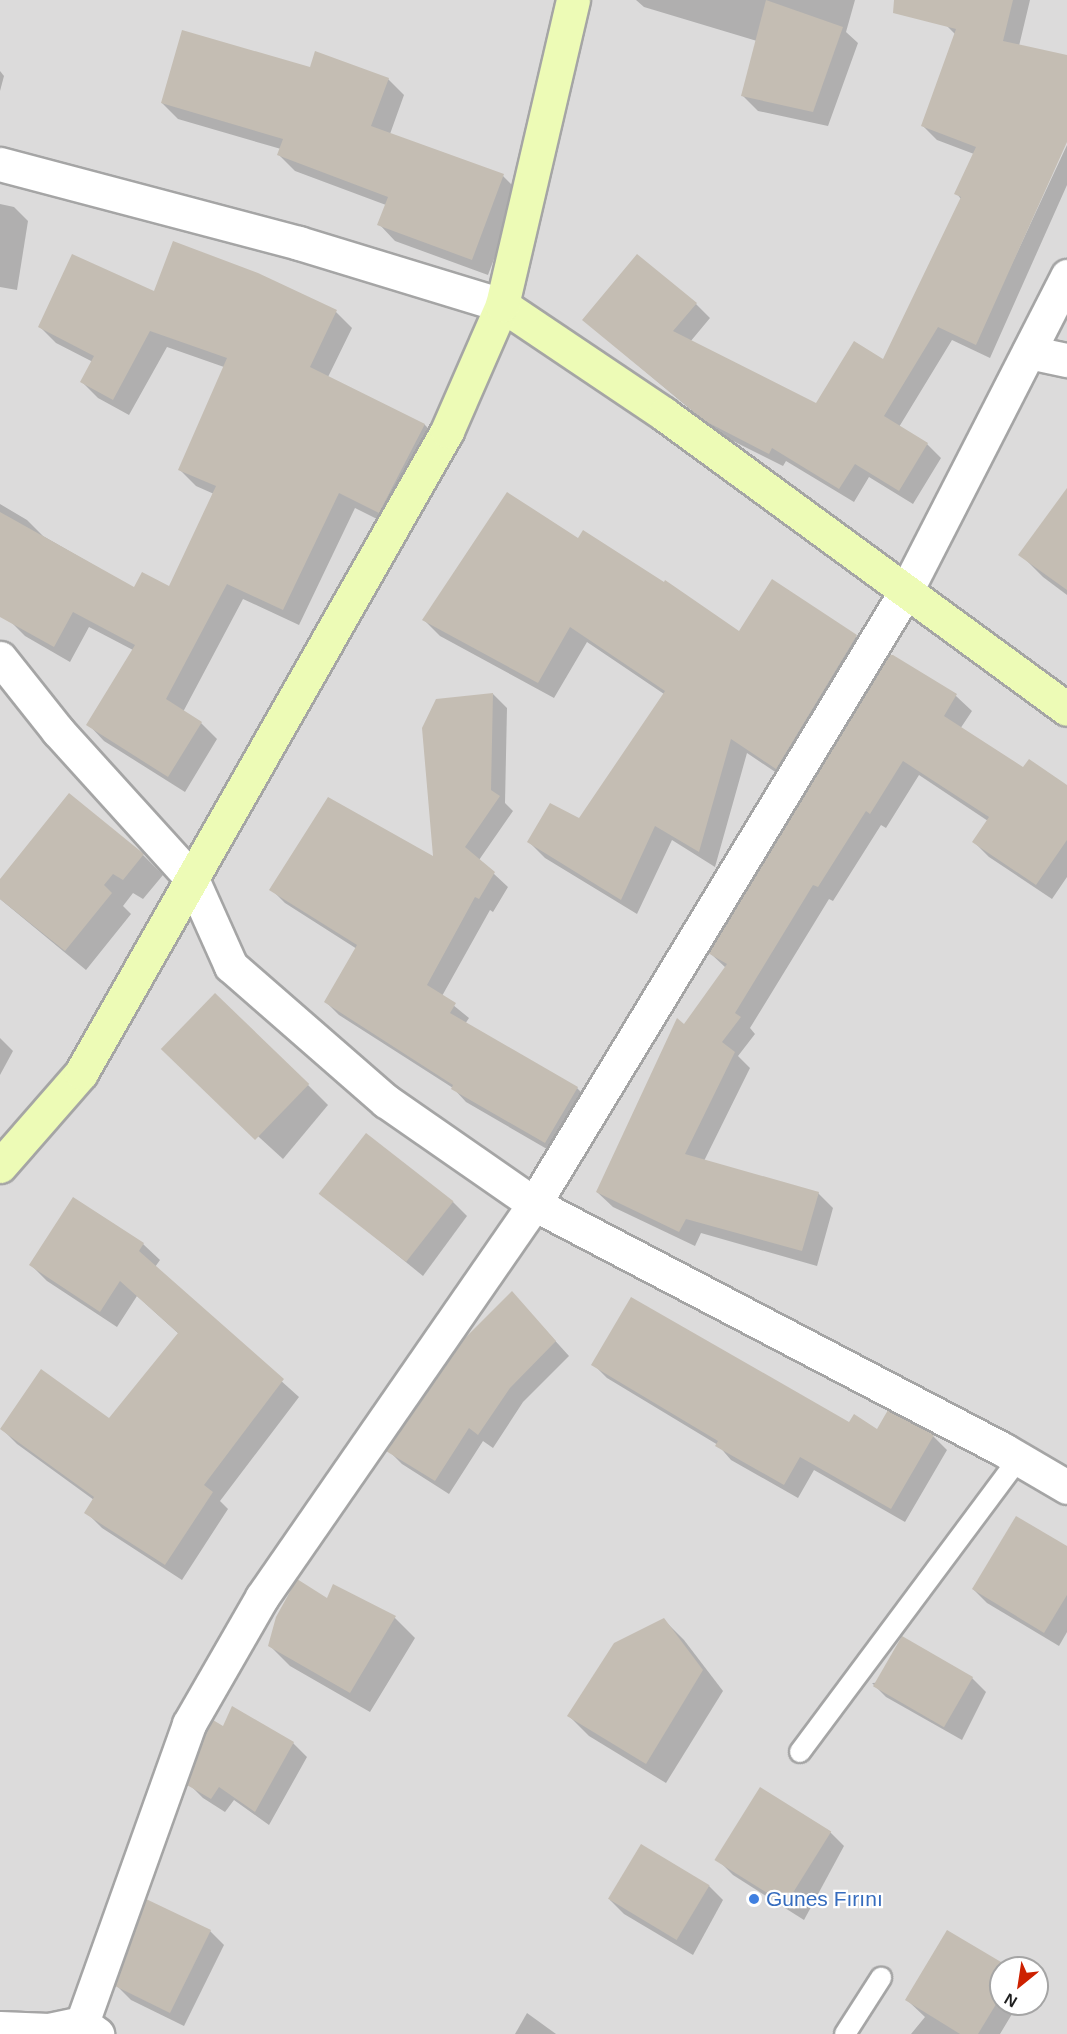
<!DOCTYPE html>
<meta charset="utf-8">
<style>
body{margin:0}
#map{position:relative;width:1067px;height:2034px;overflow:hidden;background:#f0eee4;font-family:Arial,sans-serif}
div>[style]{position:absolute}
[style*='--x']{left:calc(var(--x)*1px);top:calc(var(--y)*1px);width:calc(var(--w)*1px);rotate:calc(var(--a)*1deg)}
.residential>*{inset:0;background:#dcdbdb}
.shadow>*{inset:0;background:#0003}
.building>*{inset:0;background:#c4bdb3;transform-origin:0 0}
.roads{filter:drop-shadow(2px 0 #a5a5a5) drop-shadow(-2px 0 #a5a5a5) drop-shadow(0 2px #a5a5a5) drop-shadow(0 -2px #a5a5a5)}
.lane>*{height:20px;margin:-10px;padding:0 10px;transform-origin:10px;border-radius:10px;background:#fff}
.street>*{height:33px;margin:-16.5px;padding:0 16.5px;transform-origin:16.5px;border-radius:16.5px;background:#fff}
.secondary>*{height:33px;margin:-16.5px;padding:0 16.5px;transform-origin:16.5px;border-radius:16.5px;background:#edfbb6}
.dots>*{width:16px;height:16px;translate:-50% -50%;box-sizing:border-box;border:3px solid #fff;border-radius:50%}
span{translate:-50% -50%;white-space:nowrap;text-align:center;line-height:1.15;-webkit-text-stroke:4.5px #fff;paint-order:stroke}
.shop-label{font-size:21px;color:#366cbe}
.left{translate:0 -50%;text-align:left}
.north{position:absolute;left:989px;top:1956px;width:60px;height:60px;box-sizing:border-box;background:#fff;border:2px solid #a5a5a5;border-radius:50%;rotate:210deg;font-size:16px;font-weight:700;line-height:24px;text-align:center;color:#1e1e1e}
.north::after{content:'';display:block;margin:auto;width:21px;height:27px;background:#cd2100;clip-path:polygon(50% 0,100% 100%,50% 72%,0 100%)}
</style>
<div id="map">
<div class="residential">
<div style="clip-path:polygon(evenodd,0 0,1067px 0,1067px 2034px,0 2034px,0 0,1001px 1968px,1037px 1968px,1037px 2004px,1001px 2004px,1001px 1968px)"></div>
</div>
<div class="shadow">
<div style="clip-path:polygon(636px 0,855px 0,846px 32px,858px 43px,828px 126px,758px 111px,742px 95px,757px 41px,644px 7px)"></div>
<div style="clip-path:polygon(953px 0,1030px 0,1019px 46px,1067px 57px,1067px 138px,1009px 270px,1067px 145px,1067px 185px,990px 358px,952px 340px,899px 427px,927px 444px,941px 458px,913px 504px,869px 477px,854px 502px,786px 461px,783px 466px,721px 435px,584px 320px,696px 304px,710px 318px,690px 342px,816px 405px,884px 362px,961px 199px,956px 193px,974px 154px,937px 140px,923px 126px,956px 35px,947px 26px)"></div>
<div style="clip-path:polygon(311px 69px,388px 79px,404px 95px,390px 134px,503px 176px,519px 192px,488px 275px,395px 241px,379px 224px,386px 205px,295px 171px,279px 155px,281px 149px,178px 119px,162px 103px)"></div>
<div style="clip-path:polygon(0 71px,4px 76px,0 91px)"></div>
<div style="clip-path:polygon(0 204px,14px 207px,28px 221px,17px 290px,0 287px)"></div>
<div style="clip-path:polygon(154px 293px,336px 312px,352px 328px,328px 377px,425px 425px,441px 442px,395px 528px,355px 508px,299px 625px,243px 599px,183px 712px,201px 723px,217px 739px,185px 792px,104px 741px,88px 724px,133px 650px,89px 627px,70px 662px,25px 636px,9px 620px,0 596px,0 504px,27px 520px,43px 536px,135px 589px,170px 589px,214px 494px,196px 486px,180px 470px,224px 367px,167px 347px,129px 415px,98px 398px,82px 382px,93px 362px,56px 343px,40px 327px)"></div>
<div style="clip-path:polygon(1067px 490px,1067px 595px,1043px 577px,1020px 554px)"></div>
<div style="clip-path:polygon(578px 540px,740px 633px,772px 582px,856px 636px,872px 652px,793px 784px,747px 753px,715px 867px,672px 840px,637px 914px,545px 858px,529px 842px,580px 820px,664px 694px,587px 642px,554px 698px,440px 636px,424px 620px)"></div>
<div style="clip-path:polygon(893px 656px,956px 696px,972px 711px,960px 729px,1023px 769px,1067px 787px,1067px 877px,1052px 899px,989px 857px,974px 842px,988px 821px,919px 775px,886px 828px,881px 825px,833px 901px,829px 899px,750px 1028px,755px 1034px,738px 1056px,750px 1068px,704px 1161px,818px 1193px,833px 1208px,817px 1266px,701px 1233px,695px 1246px,613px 1207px,597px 1192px,685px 1026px,726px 968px,710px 953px)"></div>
<div style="clip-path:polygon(493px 694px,507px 708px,505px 803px,513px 811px,479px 860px,508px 887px,493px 912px,490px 910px,442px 996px,469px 1018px,465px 1024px,577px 1088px,591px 1102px,559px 1156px,466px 1102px,453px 1088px,339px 1015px,326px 1002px,357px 949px,285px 903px,271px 889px,435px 858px)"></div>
<div style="clip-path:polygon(143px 855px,163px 875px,143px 899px,133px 893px,123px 906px,131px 914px,86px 970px,0 899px,0 882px)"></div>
<div style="clip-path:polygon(0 1038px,13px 1051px,0 1075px)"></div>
<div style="clip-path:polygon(190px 1074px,308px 1085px,328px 1105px,283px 1159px)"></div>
<div style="clip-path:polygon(326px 1197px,453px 1202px,467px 1216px,423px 1276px)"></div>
<div style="clip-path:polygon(73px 1200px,143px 1244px,160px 1260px,155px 1267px,299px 1397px,220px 1501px,228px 1509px,182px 1580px,102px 1528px,86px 1512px,94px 1500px,17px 1444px,1px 1428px,109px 1421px,179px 1334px,137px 1296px,117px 1327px,47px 1281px,31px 1265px)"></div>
<div style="clip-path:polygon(512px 1293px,569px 1356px,523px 1402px,493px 1448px,483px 1441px,449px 1494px,402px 1464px,388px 1450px)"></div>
<div style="clip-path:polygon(593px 1364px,878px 1431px,933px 1436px,947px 1450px,905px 1522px,814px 1470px,798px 1498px,731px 1460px,718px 1445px,607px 1378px)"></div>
<div style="clip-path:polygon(1067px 1548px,1067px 1632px,1059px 1646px,987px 1603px,973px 1589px)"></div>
<div style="clip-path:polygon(334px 1586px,395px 1618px,415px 1638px,370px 1712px,290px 1666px,270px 1646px,328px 1600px)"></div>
<div style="clip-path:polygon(663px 1619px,684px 1640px,723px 1691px,666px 1783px,589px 1736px,569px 1716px)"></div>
<div style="clip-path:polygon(972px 1678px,986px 1692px,962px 1740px,886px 1697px,872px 1683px)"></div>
<div style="clip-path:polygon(224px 1728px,293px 1743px,307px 1757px,269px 1825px,234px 1800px,225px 1812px,203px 1798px,189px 1784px)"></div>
<div style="clip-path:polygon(830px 1832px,844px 1846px,804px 1920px,733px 1875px,719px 1861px)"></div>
<div style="clip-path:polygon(709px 1886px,723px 1900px,693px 1955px,624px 1914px,610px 1900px)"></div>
<div style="clip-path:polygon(210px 1931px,224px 1945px,184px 2026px,131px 2000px,117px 1986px)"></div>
<div style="clip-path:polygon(948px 1932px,1008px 1968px,1001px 1968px,1001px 2004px,1018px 2004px,1000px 2034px,911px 2034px,925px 2017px,907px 2000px)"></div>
<div style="clip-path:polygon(527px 2013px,556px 2034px,515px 2034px)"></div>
</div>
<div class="building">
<div style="clip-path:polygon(766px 0,843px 27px,813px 112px,741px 96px)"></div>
<div style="clip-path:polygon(894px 0,1013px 0,1003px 41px,1067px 55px,1067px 142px,976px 345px,938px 327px,884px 416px,928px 443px,899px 491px,855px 464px,839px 489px,772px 448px,769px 454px,705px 421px,582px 320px,637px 254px,697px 303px,673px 331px,816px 403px,854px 341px,883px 359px,961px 197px,954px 194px,976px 147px,921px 126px,956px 29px,893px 13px)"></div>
<div style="clip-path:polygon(182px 30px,310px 67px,315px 51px,389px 78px,371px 126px,504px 174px,472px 260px,377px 225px,388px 197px,277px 155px,283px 139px,161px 103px)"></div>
<div style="clip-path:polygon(173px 241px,258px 273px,337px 310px,310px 367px,425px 424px,379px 513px,339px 493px,283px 610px,227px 584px,166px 699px,202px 722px,168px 777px,86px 725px,135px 645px,73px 612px,54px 647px,0 617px,0 512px,134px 587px,142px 572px,169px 586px,216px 486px,178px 470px,227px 358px,150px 331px,113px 400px,80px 382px,94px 356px,38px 327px,72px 254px,154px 291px)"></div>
<div style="clip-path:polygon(1067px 488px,1067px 590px,1018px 555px)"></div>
<div style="clip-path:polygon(507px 492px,578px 538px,583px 530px,664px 582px,665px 580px,739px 631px,772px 579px,857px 635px,776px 769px,731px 739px,699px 852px,655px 826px,621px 900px,527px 842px,550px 803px,579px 818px,665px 691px,570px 627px,538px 683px,422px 620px)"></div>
<div style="clip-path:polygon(889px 655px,893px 655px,957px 694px,944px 716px,1023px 767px,1029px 759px,1067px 785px,1067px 840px,1036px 885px,972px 842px,989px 817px,903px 761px,870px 814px,866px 811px,818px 887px,813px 885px,735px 1013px,741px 1017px,722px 1042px,735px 1052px,685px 1154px,819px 1192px,802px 1251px,686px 1219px,679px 1232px,596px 1192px,677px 1018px,684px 1024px,727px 964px,708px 953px)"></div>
<div style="clip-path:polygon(493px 693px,491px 790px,500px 796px,465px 847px,495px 872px,479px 899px,475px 897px,427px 985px,456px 1003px,450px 1013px,578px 1087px,545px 1143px,451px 1089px,453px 1085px,324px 1002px,357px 945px,269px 890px,328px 797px,433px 856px,422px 728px,436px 699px)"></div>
<div style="clip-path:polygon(69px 793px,144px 854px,123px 880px,113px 874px,104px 885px,112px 893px,65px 951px,0 899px,0 879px)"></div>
<div style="left:215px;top:993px;width:131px;height:78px;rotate:44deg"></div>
<div style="left:366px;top:1133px;width:111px;height:77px;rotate:38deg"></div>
<div style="clip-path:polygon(73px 1197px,144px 1243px,139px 1251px,284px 1379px,204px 1485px,213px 1492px,165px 1565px,84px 1513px,94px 1497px,0 1429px,41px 1369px,109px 1418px,178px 1333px,120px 1281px,100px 1312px,29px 1265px)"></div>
<div style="clip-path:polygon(512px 1291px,556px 1341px,510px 1388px,478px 1435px,469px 1428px,435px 1481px,386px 1451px,465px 1338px)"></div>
<div style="clip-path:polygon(631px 1297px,849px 1422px,854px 1414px,877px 1429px,888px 1410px,934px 1435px,891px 1509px,800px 1457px,784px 1485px,715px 1446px,718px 1441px,591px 1365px)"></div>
<div style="clip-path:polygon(1016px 1516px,1067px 1546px,1067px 1595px,1044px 1633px,972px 1589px)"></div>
<div style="clip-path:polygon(297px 1579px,327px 1598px,333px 1584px,396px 1616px,350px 1693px,268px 1646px,276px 1617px)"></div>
<div style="clip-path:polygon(664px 1618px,703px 1670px,646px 1764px,567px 1716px,614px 1643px)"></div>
<div style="left:902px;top:1636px;width:82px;height:58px;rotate:30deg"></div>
<div style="clip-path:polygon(232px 1706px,294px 1742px,255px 1812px,219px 1787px,211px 1799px,187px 1785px,206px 1732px,213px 1720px,223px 1726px)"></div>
<div style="left:760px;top:1787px;width:84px;height:86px;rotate:32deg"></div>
<div style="left:641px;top:1844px;width:80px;height:64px;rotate:31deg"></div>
<div style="clip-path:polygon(146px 1899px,211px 1930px,170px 2013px,115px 1986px)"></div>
<div style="clip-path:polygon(947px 1930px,1001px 1962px,1001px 1996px,978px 2034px,960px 2034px,905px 2000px)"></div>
</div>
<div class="roads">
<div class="lane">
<div style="--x:800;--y:1752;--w:365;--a:-53.3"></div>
<div style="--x:845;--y:2034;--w:67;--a:-57.3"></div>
</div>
<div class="street">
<div style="--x:0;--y:164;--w:309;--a:14.8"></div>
<div style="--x:299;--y:243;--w:212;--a:17"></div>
<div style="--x:1029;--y:352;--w:39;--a:12"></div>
<div style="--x:0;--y:658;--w:93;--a:51.5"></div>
<div style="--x:58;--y:731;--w:200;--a:47.8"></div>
<div style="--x:192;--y:879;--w:95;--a:65.9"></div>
<div style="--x:231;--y:966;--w:206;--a:41.1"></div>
<div style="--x:386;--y:1101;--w:180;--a:34.8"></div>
<div style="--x:534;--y:1204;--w:530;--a:27.63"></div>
<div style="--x:1004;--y:1450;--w:73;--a:30.4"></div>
<div style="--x:82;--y:2023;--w:318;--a:-70.3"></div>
<div style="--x:189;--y:1724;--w:146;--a:-60.1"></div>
<div style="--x:262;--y:1597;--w:478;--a:-55.3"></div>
<div style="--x:534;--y:1204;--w:717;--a:-58.75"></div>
<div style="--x:906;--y:591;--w:354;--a:-62.9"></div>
<div style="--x:0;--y:2028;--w:49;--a:2.3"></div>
<div style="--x:49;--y:2030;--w:34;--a:-12"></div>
<div style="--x:82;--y:2023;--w:19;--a:36"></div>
</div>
<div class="secondary">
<div style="--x:502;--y:305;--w:195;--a:33.9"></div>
<div style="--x:664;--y:414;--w:499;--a:36.2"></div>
<div style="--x:0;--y:1166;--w:123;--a:-48.9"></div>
<div style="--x:81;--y:1073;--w:739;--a:-60.31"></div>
<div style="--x:447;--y:431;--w:137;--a:-66.4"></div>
<div style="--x:502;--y:305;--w:313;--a:-76.9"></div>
</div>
</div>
<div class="dots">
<div style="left:754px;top:1899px;background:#3f7fe0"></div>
</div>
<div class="shop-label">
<span class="left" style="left:766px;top:1899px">Gunes Fırını</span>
</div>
<div class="north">N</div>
</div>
